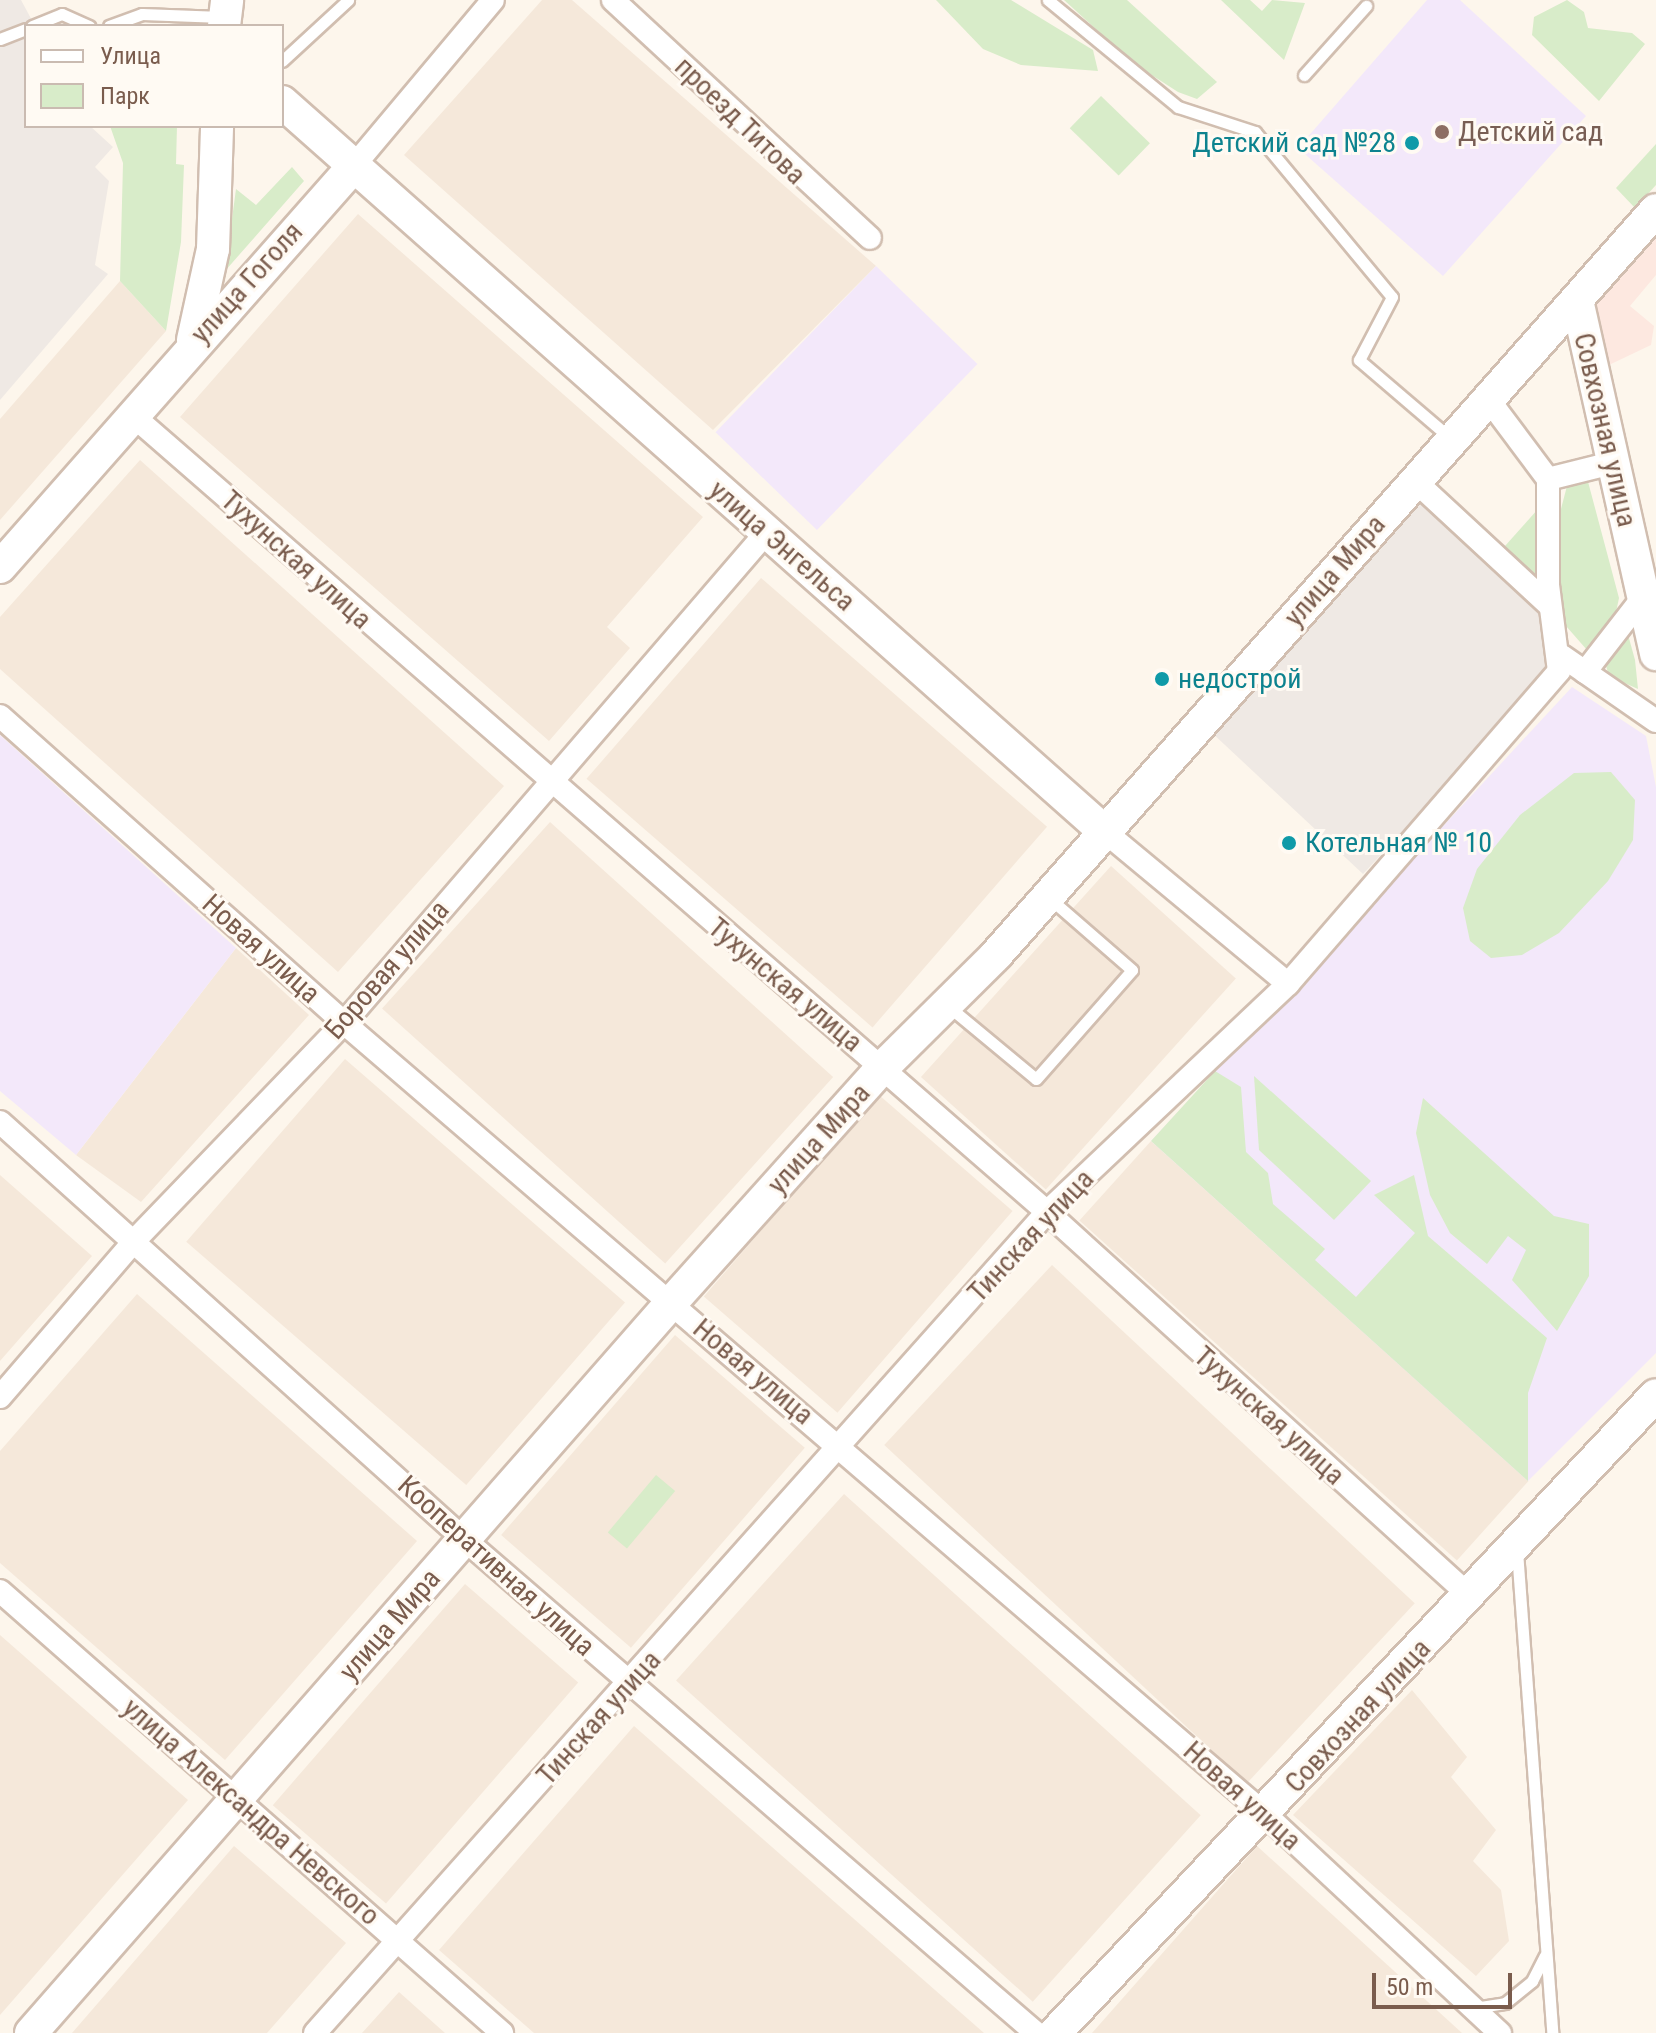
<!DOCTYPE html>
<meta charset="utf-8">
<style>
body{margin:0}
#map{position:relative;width:1656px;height:2033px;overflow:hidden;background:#fdf6ec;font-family:"Roboto Condensed",sans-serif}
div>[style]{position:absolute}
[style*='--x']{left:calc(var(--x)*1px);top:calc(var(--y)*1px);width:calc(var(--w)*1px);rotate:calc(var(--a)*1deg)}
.residential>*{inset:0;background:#f5e8da;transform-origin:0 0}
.commercial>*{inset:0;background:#fde8e0}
.industrial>*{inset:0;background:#efe9e4}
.education>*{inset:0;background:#f3e8fa;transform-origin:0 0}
.green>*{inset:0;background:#d8ecc9;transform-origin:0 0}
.roads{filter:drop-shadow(2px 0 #d1beb0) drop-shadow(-2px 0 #d1beb0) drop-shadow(0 2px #d1beb0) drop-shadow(0 -2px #d1beb0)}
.lane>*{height:11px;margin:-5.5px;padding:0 5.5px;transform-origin:5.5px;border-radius:5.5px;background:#fff}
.street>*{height:22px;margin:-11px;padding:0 11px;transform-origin:11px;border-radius:11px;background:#fff}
.secondary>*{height:32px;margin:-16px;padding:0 16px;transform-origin:16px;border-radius:16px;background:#fff}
.dots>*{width:22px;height:22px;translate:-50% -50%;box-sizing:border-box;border:4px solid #fffaf3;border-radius:50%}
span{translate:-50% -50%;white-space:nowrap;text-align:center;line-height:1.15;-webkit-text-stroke:6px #fffaf3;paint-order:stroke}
.street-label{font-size:28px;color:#7a5c4d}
.education-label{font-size:28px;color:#785e54}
.left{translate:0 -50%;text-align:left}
.culture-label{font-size:28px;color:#0d838f}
.right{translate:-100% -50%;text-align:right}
.legend{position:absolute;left:24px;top:24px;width:260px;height:104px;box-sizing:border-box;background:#fffaf3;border:2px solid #cabbb1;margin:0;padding:10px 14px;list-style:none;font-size:24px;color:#7a5c4d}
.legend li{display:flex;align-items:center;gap:16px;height:40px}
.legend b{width:40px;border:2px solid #cabbb1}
.scale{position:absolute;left:1372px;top:1973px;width:140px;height:36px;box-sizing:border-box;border:4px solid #7a5c4d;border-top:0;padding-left:10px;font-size:24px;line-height:28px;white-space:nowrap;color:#7a5c4d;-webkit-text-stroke:6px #fffaf3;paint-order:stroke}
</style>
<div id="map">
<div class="residential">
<div style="clip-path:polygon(542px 0,572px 0,876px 266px,713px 430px,404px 155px)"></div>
<div style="clip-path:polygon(358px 214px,703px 517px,607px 627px,630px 648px,549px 741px,180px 417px)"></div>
<div style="clip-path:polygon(120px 281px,166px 331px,0 520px,0 419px)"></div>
<div style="clip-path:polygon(140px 460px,504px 786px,338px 972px,0 669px,0 617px)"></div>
<div style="left:761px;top:578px;width:379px;height:266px;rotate:41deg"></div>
<div style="left:550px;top:822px;width:381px;height:251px;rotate:42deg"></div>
<div style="left:1111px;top:866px;width:168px;height:284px;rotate:42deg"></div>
<div style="clip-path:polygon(236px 948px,309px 1015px,141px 1202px,76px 1155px)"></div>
<div style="left:345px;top:1059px;width:371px;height:242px;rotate:41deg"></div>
<div style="left:879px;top:1095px;width:177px;height:267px;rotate:41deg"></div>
<div style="left:1151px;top:1141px;width:508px;height:107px;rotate:42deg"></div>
<div style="clip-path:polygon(0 1175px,92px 1256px,0 1361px)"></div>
<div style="left:1052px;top:1265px;width:496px;height:246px;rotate:43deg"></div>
<div style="clip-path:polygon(137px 1294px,417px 1541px,225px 1760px,0 1563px,0 1451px)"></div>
<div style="left:675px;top:1335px;width:172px;height:265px;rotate:41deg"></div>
<div style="left:844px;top:1494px;width:480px;height:251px;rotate:42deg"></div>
<div style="left:465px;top:1584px;width:150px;height:293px;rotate:41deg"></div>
<div style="clip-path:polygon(0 1635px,188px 1800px,0 2015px)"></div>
<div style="clip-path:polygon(1412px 1690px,1467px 1757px,1451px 1777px,1496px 1830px,1473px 1861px,1501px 1890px,1509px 1941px,1476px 1976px,1293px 1815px)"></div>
<div style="clip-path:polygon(634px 1726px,984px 2033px,534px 2033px,439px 1950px)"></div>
<div style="clip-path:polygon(234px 1846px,346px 1943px,267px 2033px,72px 2033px)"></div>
<div style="clip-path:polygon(1257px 1846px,1462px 2033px,1092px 2033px)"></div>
<div style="clip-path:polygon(399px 1992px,445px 2033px,362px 2033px)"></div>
</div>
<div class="commercial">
<div style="clip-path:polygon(1656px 219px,1656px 275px,1630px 306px,1654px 326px,1651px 345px,1590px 374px,1577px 300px)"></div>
</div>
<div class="industrial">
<div style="clip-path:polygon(0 0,21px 0,35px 26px,26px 26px,26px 126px,90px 126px,113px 147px,95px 167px,109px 181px,95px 265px,108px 274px,0 400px)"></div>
<div style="clip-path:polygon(1418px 499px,1543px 607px,1549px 675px,1363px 874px,1210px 731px)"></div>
</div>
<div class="education">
<div style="clip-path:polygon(1427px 0,1460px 0,1586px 116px,1443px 276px,1298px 148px)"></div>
<div style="left:876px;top:266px;width:141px;height:231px;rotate:44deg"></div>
<div style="clip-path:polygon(1572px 687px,1646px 736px,1656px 787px,1656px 1353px,1528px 1481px,1151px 1141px)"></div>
<div style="clip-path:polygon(0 735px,236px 948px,76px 1155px,0 1091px)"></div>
</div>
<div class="green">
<div style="clip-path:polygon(936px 0,1011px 0,1093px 50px,1098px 71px,1021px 65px,983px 49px)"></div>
<div style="clip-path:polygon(1064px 0,1127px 0,1217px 82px,1197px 99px,1178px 92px,1133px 63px)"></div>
<div style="clip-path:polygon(1221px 0,1250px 0,1262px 11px,1272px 0,1305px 3px,1284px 60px)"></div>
<div style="clip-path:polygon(1567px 0,1584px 12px,1588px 28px,1632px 33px,1645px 44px,1599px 101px,1532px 35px,1534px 17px)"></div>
<div style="left:1101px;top:96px;width:68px;height:45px;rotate:44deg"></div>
<div style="clip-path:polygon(110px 126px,177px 126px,176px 164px,184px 165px,181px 242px,166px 331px,120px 281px,123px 163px)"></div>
<div style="clip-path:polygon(1656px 144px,1656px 185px,1635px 208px,1616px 188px)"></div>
<div style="clip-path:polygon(292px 167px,304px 181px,225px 271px,236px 189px,256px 205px)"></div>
<div style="clip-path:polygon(1587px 478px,1619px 598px,1615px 617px,1587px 650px,1559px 618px,1556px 528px,1567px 486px)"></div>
<div style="clip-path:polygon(1538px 509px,1541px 594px,1505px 546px)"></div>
<div style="clip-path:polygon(1627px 631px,1635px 660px,1638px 689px,1609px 676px,1604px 659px)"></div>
<div style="clip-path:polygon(1611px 772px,1635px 800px,1633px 840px,1608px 881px,1559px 933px,1522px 955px,1491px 958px,1470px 941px,1463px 908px,1477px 869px,1520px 815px,1574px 773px)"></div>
<div style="clip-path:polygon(1215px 1071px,1241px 1087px,1246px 1152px,1268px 1173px,1273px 1204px,1325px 1249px,1315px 1260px,1356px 1297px,1415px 1233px,1374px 1195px,1414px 1175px,1428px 1236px,1547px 1338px,1528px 1393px,1528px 1481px,1151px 1141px)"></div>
<div style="clip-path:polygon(1254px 1076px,1371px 1181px,1334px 1220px,1259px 1150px)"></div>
<div style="clip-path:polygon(1423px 1098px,1554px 1216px,1589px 1224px,1589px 1276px,1557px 1331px,1512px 1280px,1526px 1250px,1508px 1236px,1487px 1264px,1450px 1233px,1430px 1195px,1416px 1133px)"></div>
<div style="left:656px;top:1475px;width:25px;height:75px;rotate:40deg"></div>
</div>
<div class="roads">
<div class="lane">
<div style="--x:1048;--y:0;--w:168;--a:39.5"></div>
<div style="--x:1178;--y:107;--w:81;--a:18"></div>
<div style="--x:1255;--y:132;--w:214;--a:50.3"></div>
<div style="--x:1392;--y:297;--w:71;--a:117.6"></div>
<div style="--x:1359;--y:360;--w:118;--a:40.5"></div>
<div style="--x:32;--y:26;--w:32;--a:-22"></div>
<div style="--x:62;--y:14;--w:30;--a:24"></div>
<div style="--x:109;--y:26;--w:35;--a:-20"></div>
<div style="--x:142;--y:14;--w:80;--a:2.1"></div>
<div style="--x:0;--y:39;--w:28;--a:-21"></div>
<div style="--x:282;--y:61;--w:90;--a:-42.7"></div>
<div style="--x:1304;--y:75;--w:93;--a:-48.1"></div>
<div style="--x:948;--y:1006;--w:114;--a:39.7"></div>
<div style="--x:1036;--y:1079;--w:145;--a:-48.6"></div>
<div style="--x:1132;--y:970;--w:111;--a:-139"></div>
<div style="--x:1517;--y:1551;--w:483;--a:85.8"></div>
<div style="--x:1474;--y:2008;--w:31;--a:-9"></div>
<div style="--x:1505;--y:2003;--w:35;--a:-39"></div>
<div style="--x:1532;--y:1981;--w:28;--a:-63"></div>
</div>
<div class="street">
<div style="--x:613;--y:0;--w:350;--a:42.8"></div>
<div style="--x:352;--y:168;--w:219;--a:-50"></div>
<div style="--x:131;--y:414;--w:1215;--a:41.06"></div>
<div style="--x:1047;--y:1212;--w:570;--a:42.23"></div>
<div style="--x:1548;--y:479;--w:66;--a:-14"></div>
<div style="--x:1414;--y:480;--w:185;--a:42.8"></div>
<div style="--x:1562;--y:656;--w:114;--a:34.7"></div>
<div style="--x:1585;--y:672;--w:96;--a:-52.2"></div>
<div style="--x:0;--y:716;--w:461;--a:41.7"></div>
<div style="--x:344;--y:1023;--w:1215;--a:40.66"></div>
<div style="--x:1266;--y:1815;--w:320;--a:43"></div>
<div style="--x:1104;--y:831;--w:239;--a:39.7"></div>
<div style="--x:0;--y:1122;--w:624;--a:41.95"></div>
<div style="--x:464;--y:1539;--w:756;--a:40.82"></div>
<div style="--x:0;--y:1397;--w:207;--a:-49.3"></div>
<div style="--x:135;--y:1240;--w:301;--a:-46.1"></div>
<div style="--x:344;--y:1023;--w:645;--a:-49.27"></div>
<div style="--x:0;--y:1591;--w:669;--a:41.36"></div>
<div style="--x:315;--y:2033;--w:1100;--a:-48.28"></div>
<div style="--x:1047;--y:1212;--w:332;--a:-43.4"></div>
<div style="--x:1288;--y:984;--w:414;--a:-49.1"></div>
<div style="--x:1559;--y:671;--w:87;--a:-97.3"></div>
<div style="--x:1548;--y:585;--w:106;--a:-90"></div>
<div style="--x:1548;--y:479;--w:104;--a:-126.8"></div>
</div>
<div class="secondary">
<div style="--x:224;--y:26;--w:26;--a:-83"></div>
<div style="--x:282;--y:102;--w:1099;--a:41.57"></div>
<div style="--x:1577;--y:300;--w:363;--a:77.4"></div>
<div style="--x:193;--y:340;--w:93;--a:-77.6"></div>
<div style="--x:213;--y:249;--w:123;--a:-88.1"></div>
<div style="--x:0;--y:567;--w:532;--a:-48.58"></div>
<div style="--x:31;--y:2033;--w:971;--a:-48.76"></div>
<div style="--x:671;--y:1303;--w:316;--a:-48.1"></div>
<div style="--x:882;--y:1068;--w:161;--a:-44.7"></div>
<div style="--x:996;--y:955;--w:995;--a:-48.46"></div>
<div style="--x:1055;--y:2033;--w:876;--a:-46.71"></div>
</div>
</div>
<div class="dots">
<div style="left:1442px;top:132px;background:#8d6e63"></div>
<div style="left:1412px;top:143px;background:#0f9aa8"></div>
<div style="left:1162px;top:679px;background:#0f9aa8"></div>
<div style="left:1289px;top:843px;background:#0f9aa8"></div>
</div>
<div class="street-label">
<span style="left:740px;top:121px;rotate:44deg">проезд Титова</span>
<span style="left:247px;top:283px;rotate:-48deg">улица Гоголя</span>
<span style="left:1605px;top:430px;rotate:77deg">Совхозная улица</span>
<span style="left:782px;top:546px;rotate:41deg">улица Энгельса</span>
<span style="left:296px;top:560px;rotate:42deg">Тухунская улица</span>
<span style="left:1335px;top:571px;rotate:-49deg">улица Мира</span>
<span style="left:261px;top:949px;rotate:42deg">Новая улица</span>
<span style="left:387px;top:970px;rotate:-49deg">Боровая улица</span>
<span style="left:785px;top:985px;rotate:40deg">Тухунская улица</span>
<span style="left:819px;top:1139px;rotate:-48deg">улица Мира</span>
<span style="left:1031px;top:1236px;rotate:-47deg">Тинская улица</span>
<span style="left:753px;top:1372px;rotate:40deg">Новая улица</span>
<span style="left:1269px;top:1416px;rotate:42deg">Тухунская улица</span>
<span style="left:496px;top:1566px;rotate:42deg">Кооперативная улица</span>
<span style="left:390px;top:1625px;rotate:-49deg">улица Мира</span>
<span style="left:1358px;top:1716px;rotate:-47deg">Совхозная улица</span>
<span style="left:599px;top:1718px;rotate:-48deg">Тинская улица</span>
<span style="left:1242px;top:1796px;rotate:42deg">Новая улица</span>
<span style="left:251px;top:1812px;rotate:41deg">улица Александра Невского</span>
</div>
<div class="education-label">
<span class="left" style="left:1458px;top:132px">Детский сад</span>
</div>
<div class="culture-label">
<span class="right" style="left:1396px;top:143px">Детский сад №28</span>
<span class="left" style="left:1178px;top:679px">недострой</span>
<span class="left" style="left:1305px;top:843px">Котельная № 10</span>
</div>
<ul class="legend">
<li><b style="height:10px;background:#fff"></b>Улица</li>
<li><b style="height:22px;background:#d8ecc9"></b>Парк</li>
</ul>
<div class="scale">50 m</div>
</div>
